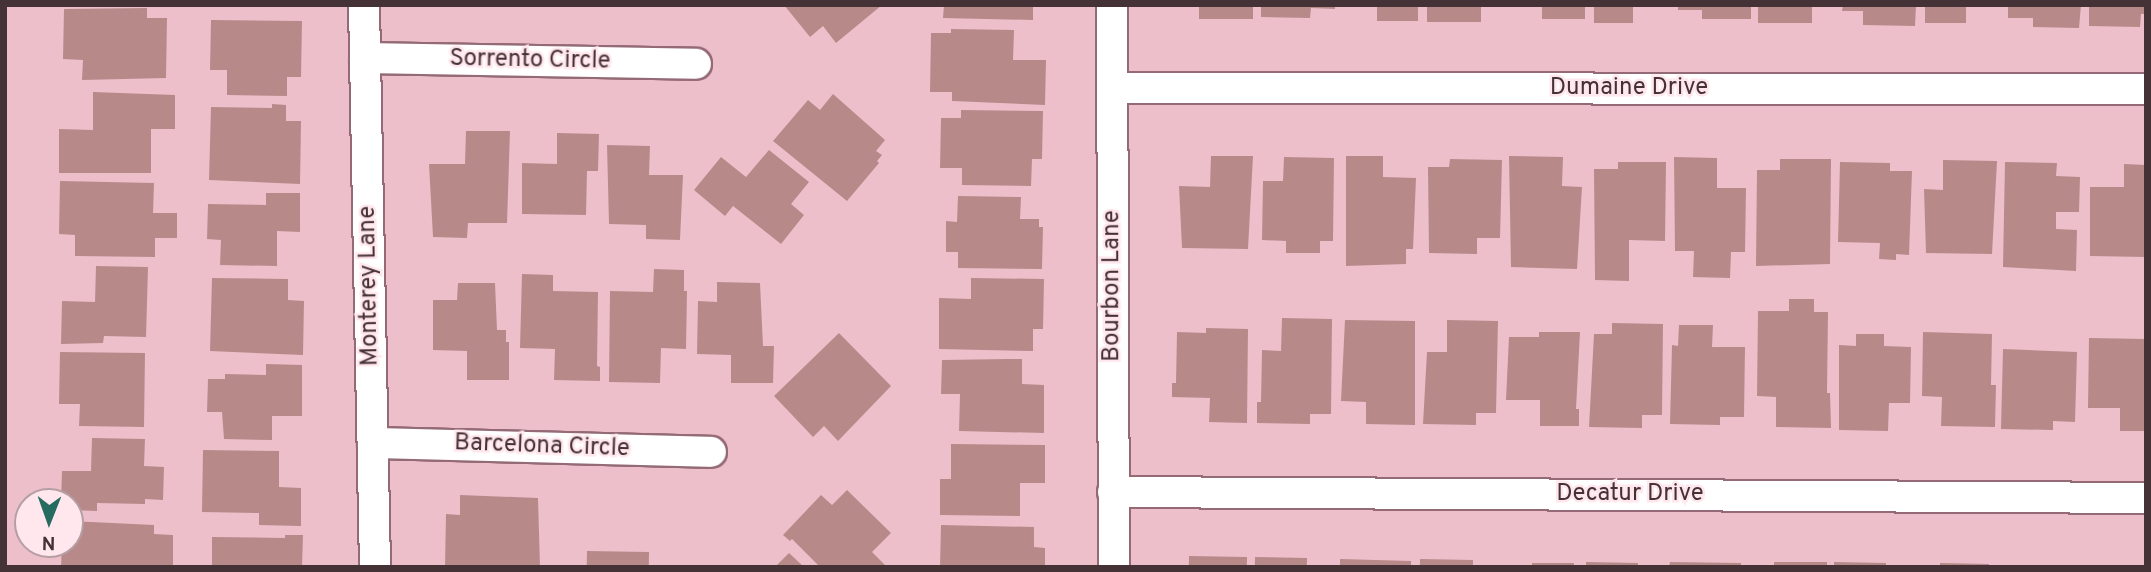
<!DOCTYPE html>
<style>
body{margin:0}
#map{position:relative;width:2151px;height:572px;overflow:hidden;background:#edbfcb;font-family:Overpass,sans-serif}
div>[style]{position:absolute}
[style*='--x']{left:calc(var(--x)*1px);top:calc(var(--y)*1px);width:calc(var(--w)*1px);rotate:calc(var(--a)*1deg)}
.building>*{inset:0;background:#b78a89;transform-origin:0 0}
.roads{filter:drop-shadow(2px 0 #936a75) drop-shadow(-2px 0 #936a75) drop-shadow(0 2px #936a75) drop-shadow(0 -2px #936a75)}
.street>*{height:30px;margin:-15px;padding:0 15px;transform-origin:15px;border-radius:15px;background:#fff}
span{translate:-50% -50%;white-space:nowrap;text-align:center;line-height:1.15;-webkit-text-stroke:5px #ffe7ed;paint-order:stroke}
.street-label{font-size:24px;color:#453237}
.frame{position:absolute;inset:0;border:7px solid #453237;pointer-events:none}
.north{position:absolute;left:14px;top:488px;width:70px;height:70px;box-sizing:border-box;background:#ffe7ed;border:2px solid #b59fa4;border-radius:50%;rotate:181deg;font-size:19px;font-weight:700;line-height:28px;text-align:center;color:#453237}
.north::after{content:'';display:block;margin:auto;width:24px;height:32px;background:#256b60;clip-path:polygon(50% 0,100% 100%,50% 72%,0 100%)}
</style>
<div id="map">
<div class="building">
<div style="clip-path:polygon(784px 5px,882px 5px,836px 43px,823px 26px,810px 37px)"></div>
<div style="clip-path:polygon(944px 5px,1033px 5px,1033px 20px,943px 18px)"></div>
<div style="left:1199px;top:5px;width:54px;height:14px"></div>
<div style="clip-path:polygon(1261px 5px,1335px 5px,1335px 9px,1311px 8px,1310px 18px,1261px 17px)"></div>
<div style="left:1377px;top:5px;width:41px;height:16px"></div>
<div style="left:1427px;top:5px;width:54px;height:17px"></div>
<div style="left:1542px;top:5px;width:43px;height:14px"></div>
<div style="left:1594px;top:5px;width:39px;height:18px"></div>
<div style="clip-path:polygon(1678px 5px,1751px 5px,1751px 19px,1702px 19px,1702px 10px,1678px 10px)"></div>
<div style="left:1758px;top:5px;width:54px;height:18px"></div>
<div style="clip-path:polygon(1843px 5px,1916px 5px,1915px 26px,1863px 25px,1863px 11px,1842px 11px)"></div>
<div style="left:1925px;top:5px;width:41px;height:18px"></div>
<div style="clip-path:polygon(2008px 5px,2081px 5px,2079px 28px,2033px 27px,2033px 18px,2008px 18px)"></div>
<div style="clip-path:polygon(2089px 5px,2146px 5px,2146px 14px,2141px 14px,2140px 27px,2089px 26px)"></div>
<div style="clip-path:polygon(147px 8px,147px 18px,167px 18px,166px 78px,82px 80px,83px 60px,63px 59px,64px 9px)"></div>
<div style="clip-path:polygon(211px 20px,302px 21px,301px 77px,287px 77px,287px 96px,227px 95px,227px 70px,210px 70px)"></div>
<div style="clip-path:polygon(951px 29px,1014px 30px,1013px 60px,1046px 60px,1045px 105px,952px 101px,952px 92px,930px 92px,931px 33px,951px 33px)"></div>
<div style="clip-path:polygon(93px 92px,175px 95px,175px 129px,151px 129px,151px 173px,59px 173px,59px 129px,93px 130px)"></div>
<div style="clip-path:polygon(833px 94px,885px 140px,876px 151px,882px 155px,877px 161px,879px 163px,847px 201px,773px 141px,808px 100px,820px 110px)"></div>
<div style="clip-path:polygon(272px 104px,286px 105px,286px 121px,301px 121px,300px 184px,209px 180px,211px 107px,272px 108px)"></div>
<div style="clip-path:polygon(961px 110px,1043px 111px,1042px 159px,1032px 159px,1031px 186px,962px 185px,962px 168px,940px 168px,941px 118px,961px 118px)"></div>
<div style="clip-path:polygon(466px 131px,510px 131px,507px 223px,468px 223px,467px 238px,433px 237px,429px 164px,465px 164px)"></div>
<div style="clip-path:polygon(557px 133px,599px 134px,598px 171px,587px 171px,586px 215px,522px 214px,522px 163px,557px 164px)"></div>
<div style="clip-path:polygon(607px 145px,650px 146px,649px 175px,683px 175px,680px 240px,646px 239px,646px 225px,609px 224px)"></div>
<div style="clip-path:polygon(769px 150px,809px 182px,791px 204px,804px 215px,781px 244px,733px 206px,725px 216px,694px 190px,721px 157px,746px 177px)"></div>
<div style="clip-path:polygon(1211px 156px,1253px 156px,1248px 249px,1182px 248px,1179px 186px,1210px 187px)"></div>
<div style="clip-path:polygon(1346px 156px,1383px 156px,1383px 177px,1416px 178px,1413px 249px,1406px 249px,1406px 264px,1346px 266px)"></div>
<div style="clip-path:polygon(1509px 156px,1563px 157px,1562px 186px,1582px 187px,1577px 269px,1511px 267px)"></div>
<div style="clip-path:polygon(1284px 157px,1334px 158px,1333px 241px,1320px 241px,1320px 253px,1286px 253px,1286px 241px,1262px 240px,1263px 181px,1283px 181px)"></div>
<div style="clip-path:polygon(1674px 157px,1717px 158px,1717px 188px,1746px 188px,1745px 252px,1731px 252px,1730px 278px,1693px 277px,1694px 251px,1675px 251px)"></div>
<div style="clip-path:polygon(1450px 159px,1502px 160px,1500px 238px,1477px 238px,1477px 254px,1429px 253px,1428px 167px,1449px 167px)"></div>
<div style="clip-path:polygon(1780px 159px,1831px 159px,1830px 264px,1756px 266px,1757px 170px,1780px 170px)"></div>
<div style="clip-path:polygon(1943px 160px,1997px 161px,1992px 254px,1926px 253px,1924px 189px,1943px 190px)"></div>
<div style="clip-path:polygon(1618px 162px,1666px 162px,1665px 241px,1629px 240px,1629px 281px,1595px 280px,1594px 169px,1618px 169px)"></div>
<div style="clip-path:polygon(1840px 162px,1890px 163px,1890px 171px,1912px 171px,1909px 255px,1896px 254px,1896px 260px,1879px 259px,1880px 243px,1838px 242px)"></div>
<div style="clip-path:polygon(2005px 162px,2057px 163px,2056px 176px,2080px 177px,2079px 212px,2056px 212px,2056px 229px,2077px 230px,2076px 271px,2003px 267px)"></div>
<div style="clip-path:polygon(2124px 164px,2146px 165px,2146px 257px,2090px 256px,2090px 187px,2124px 187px)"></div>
<div style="clip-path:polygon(60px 181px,154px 183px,153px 213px,177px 213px,177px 238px,155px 238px,155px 257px,75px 256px,75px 235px,59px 234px)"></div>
<div style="clip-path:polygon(266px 193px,300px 193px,300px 232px,277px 231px,277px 266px,220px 265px,221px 240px,207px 239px,208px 204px,266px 205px)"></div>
<div style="clip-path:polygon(958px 196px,1021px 197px,1020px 219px,1039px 219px,1039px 227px,1043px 227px,1042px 269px,958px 268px,958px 252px,946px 252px,946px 221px,957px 222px)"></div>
<div style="clip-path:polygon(96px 266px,148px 267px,146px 337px,104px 336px,103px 343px,61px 344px,62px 301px,95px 302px)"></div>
<div style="clip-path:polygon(654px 269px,684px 270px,684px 291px,687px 291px,686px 349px,661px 348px,660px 383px,609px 382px,610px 291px,653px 292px)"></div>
<div style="clip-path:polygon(522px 274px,553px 275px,553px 291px,598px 292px,597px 366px,600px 367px,600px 381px,554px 380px,555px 349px,520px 348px)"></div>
<div style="clip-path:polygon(212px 278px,288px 279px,288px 300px,304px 301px,303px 355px,210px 351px)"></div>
<div style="clip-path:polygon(971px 278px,1044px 279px,1043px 329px,1033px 329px,1033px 351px,939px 349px,939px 298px,971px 299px)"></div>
<div style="clip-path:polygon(717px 282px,760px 283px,763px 346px,774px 346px,773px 383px,731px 383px,731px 355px,697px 354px,698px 301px,717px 302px)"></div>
<div style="clip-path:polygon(458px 283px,495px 283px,497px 330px,506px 330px,506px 342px,509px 342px,509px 380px,467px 380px,467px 351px,433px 350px,433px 300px,457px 300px)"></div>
<div style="clip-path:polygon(1789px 299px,1814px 299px,1814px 312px,1828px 312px,1827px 393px,1830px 393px,1831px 428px,1776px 427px,1776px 397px,1757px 396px,1758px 311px,1789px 311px)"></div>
<div style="clip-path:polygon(1282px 318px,1332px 319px,1331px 414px,1310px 414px,1310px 424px,1257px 423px,1257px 402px,1261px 402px,1262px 350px,1281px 351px)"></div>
<div style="clip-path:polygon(1345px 320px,1415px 321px,1415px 425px,1366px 424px,1366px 402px,1341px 401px)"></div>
<div style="clip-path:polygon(1447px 320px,1498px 321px,1496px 413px,1476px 413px,1476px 425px,1423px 424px,1427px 352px,1447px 352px)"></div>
<div style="clip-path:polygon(1612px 323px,1663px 324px,1662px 415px,1642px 415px,1642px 428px,1589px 427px,1594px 334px,1612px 334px)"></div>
<div style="clip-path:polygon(1679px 325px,1713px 325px,1712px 347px,1745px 347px,1744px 417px,1720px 417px,1720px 425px,1670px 424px,1672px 345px,1678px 346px)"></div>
<div style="clip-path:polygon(1206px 328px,1248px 329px,1247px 423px,1209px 422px,1210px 398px,1172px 397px,1172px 383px,1176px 383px,1177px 332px,1206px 333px)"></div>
<div style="clip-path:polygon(1539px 332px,1580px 332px,1576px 409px,1579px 409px,1579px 426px,1540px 426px,1540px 400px,1506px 400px,1509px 337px,1539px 337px)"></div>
<div style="clip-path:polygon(1923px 332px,1992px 334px,1991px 385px,1996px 385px,1995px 427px,1941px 426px,1942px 397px,1922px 396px)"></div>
<div style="clip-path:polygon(839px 333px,891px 386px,838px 441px,824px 426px,813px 437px,774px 396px)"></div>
<div style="clip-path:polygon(1856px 334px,1884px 334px,1884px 346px,1911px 347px,1910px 403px,1889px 403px,1888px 431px,1839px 430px,1839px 345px,1856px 346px)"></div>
<div style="clip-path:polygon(2089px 338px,2146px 339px,2146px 431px,2120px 431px,2120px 408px,2088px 408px)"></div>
<div style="clip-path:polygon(2003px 349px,2077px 352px,2075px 422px,2053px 421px,2053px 430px,2001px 429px)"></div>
<div style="clip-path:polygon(60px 352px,145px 353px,144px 427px,79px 426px,80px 404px,59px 404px)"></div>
<div style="clip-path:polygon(1008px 359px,1022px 359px,1022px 384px,1044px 385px,1044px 433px,959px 431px,960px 394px,941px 394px,942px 360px)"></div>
<div style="clip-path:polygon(266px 364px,302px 365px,302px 416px,272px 416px,272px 440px,224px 439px,222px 412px,207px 412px,208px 379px,225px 379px,225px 374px,266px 375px)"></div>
<div style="clip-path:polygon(92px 438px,145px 439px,144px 466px,164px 467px,163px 500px,145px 499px,145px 504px,97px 503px,97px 511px,70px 510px,70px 502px,61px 502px,62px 471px,91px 471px)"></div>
<div style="clip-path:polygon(951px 444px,1045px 445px,1045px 483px,1020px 483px,1020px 516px,940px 515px,940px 479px,951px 479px)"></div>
<div style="clip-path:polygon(203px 450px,279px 451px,279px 487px,301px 488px,301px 526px,259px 525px,259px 513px,202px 512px)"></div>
<div style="clip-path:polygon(847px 490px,891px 533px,872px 552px,885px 565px,883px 567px,820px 567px,792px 539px,790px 541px,783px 535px,821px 495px,832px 505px)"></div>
<div style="clip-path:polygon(460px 495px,538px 498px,540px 567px,445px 567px,446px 514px,460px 515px)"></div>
<div style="clip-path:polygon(70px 521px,154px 525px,154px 534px,173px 535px,173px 567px,61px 567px,62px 544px,70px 544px)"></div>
<div style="clip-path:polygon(941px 525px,1034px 527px,1034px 547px,1045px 548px,1045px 567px,940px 567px)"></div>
<div style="clip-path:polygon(285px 535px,303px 535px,302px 567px,212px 567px,212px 537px,285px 538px)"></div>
<div style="left:587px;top:551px;width:62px;height:16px;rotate:1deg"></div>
<div style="clip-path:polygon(789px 553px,804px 567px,775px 567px)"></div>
<div style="left:1189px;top:556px;width:58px;height:11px;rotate:1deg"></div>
<div style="left:1255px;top:557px;width:52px;height:10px;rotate:1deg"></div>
<div style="clip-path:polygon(1340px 559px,1411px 561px,1411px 567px,1340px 567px)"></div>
<div style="left:1420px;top:559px;width:53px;height:8px;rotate:1deg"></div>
<div style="clip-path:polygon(1586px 562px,1638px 563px,1638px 567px,1586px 567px)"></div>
<div style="clip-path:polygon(1670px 562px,1741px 563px,1741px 567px,1669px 567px)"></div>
<div style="left:1774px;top:562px;width:53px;height:5px"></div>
<div style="clip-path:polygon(1834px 562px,1886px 563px,1886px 567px,1834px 567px)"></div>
<div style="left:1532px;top:563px;width:42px;height:4px"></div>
<div style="clip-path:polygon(1940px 563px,1989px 564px,1989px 567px,1940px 567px)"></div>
</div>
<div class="roads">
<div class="street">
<div style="--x:364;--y:5;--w:562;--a:88.88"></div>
<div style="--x:1112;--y:5;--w:562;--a:89.8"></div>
<div style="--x:365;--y:58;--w:331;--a:1"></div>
<div style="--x:1112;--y:88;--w:1034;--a:0.06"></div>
<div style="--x:373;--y:443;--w:338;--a:1.5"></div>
<div style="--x:1113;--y:492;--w:1033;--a:0.33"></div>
</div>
</div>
<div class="street-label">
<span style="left:530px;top:61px;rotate:1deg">Sorrento Circle</span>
<span style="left:1629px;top:89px">Dumaine Drive</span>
<span style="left:370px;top:286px;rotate:-91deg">Monterey Lane</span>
<span style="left:1113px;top:286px;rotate:-90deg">Bourbon Lane</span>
<span style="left:542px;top:447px;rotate:2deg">Barcelona Circle</span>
<span style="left:1630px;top:495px">Decatur Drive</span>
</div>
<div class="frame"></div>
<div class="north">N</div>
</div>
